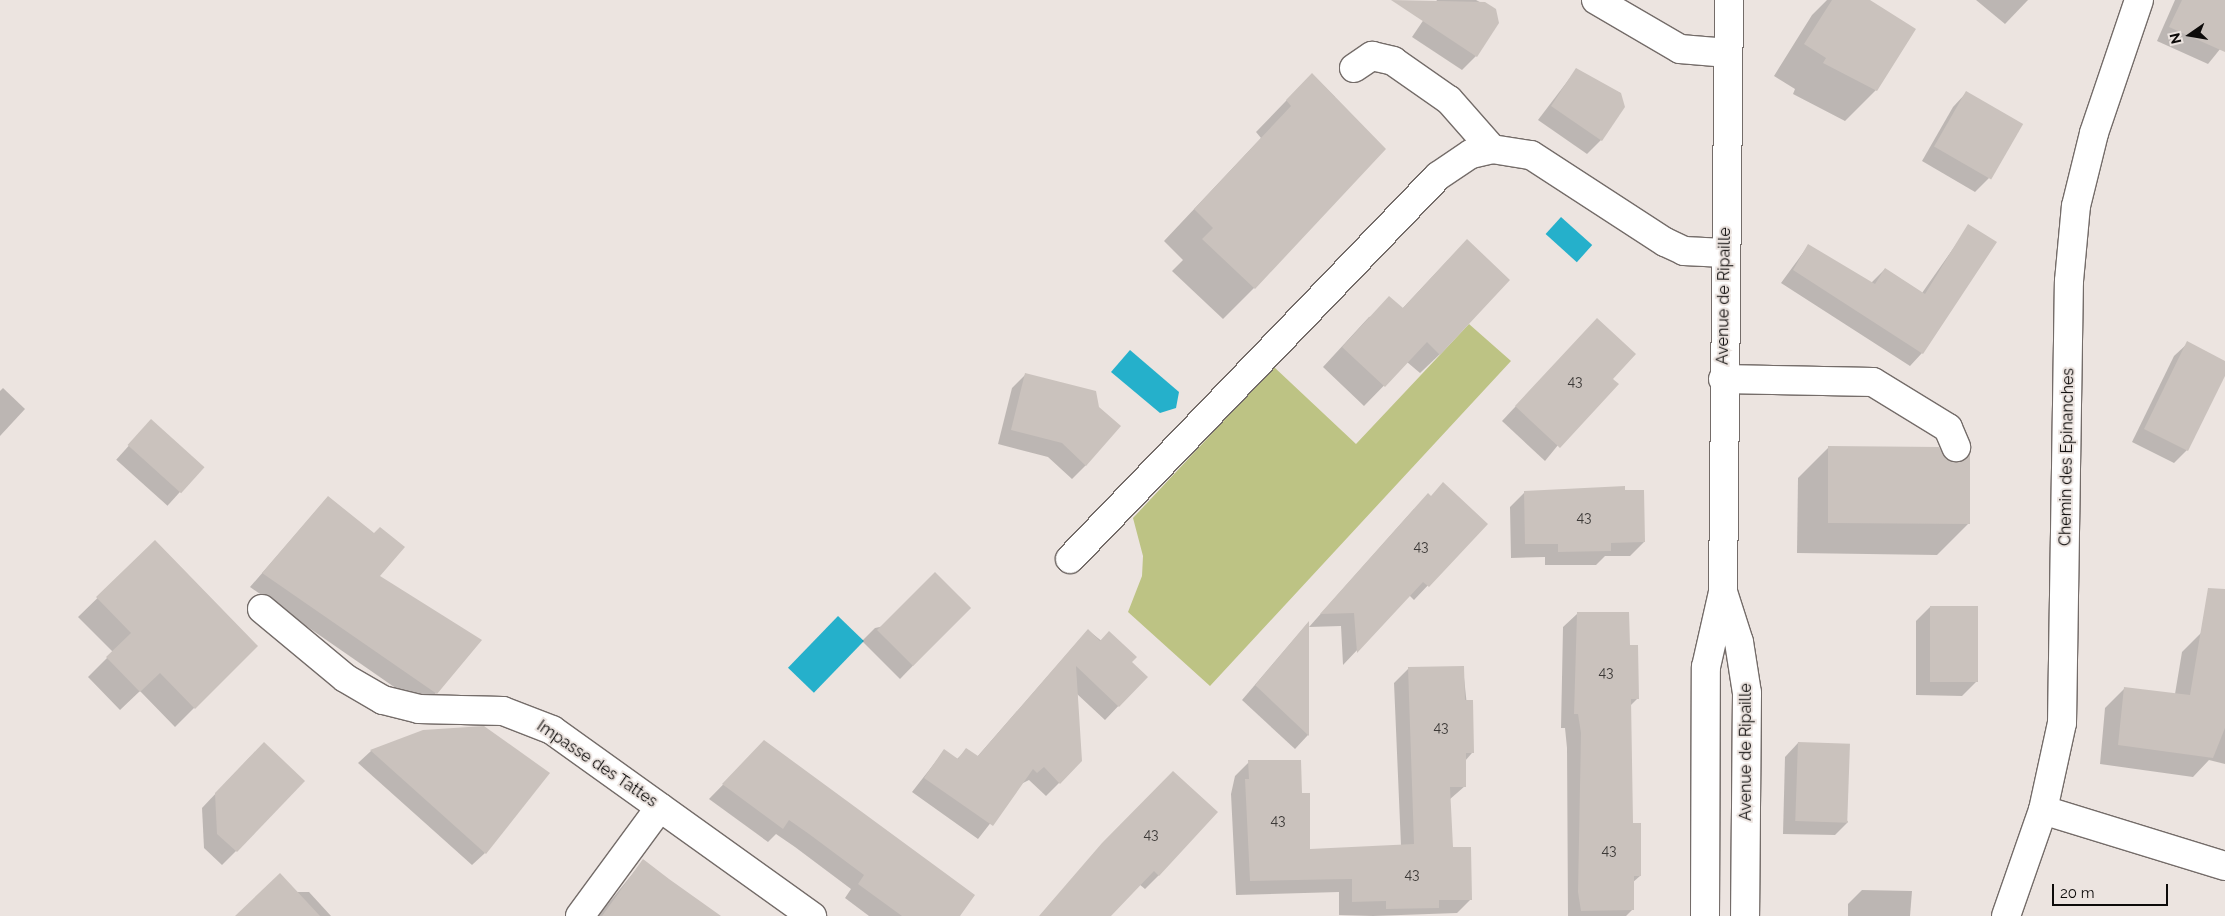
<!DOCTYPE html>
<style>
body{margin:0}
#map{position:relative;width:2225px;height:916px;overflow:hidden;background:#ece4e0;font-family:Raleway,sans-serif}
div>[style]{position:absolute}
[style*='--x']{left:calc(var(--x)*1px);top:calc(var(--y)*1px);width:calc(var(--w)*1px);rotate:calc(var(--a)*1deg)}
.green>*{inset:0;background:#bdc384}
.water>*{inset:0;background:#25b0cb;transform-origin:0 0}
.shadow>*{inset:0;background:#0003;transform-origin:0 0}
.building>*{inset:0;background:#cac2bd;transform-origin:0 0}
.roads{filter:drop-shadow(1px 0 #746c69) drop-shadow(-1px 0 #746c69) drop-shadow(0 1px #746c69) drop-shadow(0 -1px #746c69)}
.minor>*{height:28px;margin:-14px;padding:0 14px;transform-origin:14px;border-radius:14px;background:#fff}
span{translate:-50% -50%;white-space:nowrap;text-align:center;line-height:1.15;-webkit-text-stroke:4px #ece4e0;paint-order:stroke}
.number-label{font-size:14px;color:#3c3937}
.number-label span{-webkit-text-stroke-width:0}
.street-label{font-size:16px;color:#0d0b0a}
.north{position:absolute;left:2165px;top:10px;width:50px;height:50px;-webkit-text-stroke:4px #ece4e0;paint-order:stroke;rotate:257deg;font-size:14px;font-weight:700;line-height:20px;text-align:center;color:#0d0b0a}
.north::after{content:'';display:block;margin:auto;width:18px;height:22px;background:#0d0b0a;clip-path:polygon(50% 0,100% 100%,50% 72%,0 100%)}
.scale{position:absolute;left:2052px;top:884px;width:116px;height:22px;box-sizing:border-box;border:2px solid #0d0b0a;border-top:0;padding-left:6px;font-size:15px;line-height:18px;white-space:nowrap;color:#0d0b0a;-webkit-text-stroke:4px #ece4e0;paint-order:stroke}
</style>
<div id="map">
<div class="green">
<div style="clip-path:polygon(1469px 324px,1511px 361px,1210px 686px,1128px 612px,1142px 576px,1143px 556px,1133px 518px,1274px 367px,1356px 444px)"></div>
</div>
<div class="water">
<div style="left:1561px;top:217px;width:42px;height:23px;rotate:42deg"></div>
<div style="clip-path:polygon(1130px 350px,1179px 392px,1176px 408px,1160px 413px,1111px 372px)"></div>
<div style="left:838px;top:616px;width:36px;height:72px;rotate:44deg"></div>
</div>
<div class="shadow">
<div style="clip-path:polygon(1437px 0,1476px 0,1495px 10px,1476px 56px,1462px 70px,1412px 37px)"></div>
<div style="clip-path:polygon(1827px 0,1867px 0,1876px 90px,1845px 121px,1793px 94px,1795px 89px,1774px 76px,1812px 15px)"></div>
<div style="clip-path:polygon(1976px 0,2028px 0,2005px 24px)"></div>
<div style="clip-path:polygon(2175px 0,2225px 0,2225px 43px,2208px 64px,2157px 41px)"></div>
<div style="clip-path:polygon(1576px 70px,1620px 93px,1601px 140px,1587px 154px,1538px 120px)"></div>
<div style="clip-path:polygon(1312px 74px,1335px 97px,1254px 288px,1223px 319px,1172px 271px,1183px 260px,1164px 241px,1261px 138px,1256px 132px)"></div>
<div style="clip-path:polygon(1966px 93px,1989px 178px,1975px 192px,1922px 161px,1953px 107px)"></div>
<div style="clip-path:polygon(1969px 226px,1922px 353px,1910px 366px,1781px 283px,1808px 246px,1871px 283px,1885px 269px,1922px 293px)"></div>
<div style="clip-path:polygon(1448px 260px,1440px 354px,1420px 373px,1407px 362px,1364px 406px,1323px 367px,1369px 317px,1402px 309px)"></div>
<div style="clip-path:polygon(1584px 333px,1612px 379px,1545px 461px,1502px 421px)"></div>
<div style="clip-path:polygon(2188px 343px,2225px 363px,2225px 373px,2187px 450px,2174px 463px,2132px 442px,2174px 356px)"></div>
<div style="clip-path:polygon(1026px 374px,1086px 465px,1072px 479px,1048px 457px,998px 444px,1012px 388px)"></div>
<div style="clip-path:polygon(3px 388px,25px 409px,0 436px,0 391px)"></div>
<div style="left:151px;top:421px;width:69px;height:52px;rotate:42deg"></div>
<div style="clip-path:polygon(1829px 447px,1968px 524px,1937px 555px,1797px 553px,1798px 478px)"></div>
<div style="clip-path:polygon(1524px 493px,1644px 542px,1630px 556px,1605px 556px,1596px 565px,1545px 565px,1545px 557px,1511px 558px,1510px 507px)"></div>
<div style="clip-path:polygon(328px 497px,374px 534px,378px 576px,436px 693px,423px 707px,250px 587px)"></div>
<div style="clip-path:polygon(1414px 509px,1486px 524px,1414px 600px,1409px 595px,1343px 665px,1341px 626px,1309px 627px)"></div>
<div style="clip-path:polygon(155px 542px,256px 646px,175px 727px,140px 691px,120px 710px,88px 677px,113px 652px,78px 617px)"></div>
<div style="clip-path:polygon(1930px 607px,1976px 682px,1962px 696px,1916px 695px,1916px 621px)"></div>
<div style="clip-path:polygon(969px 608px,900px 679px,862px 641px,875px 628px)"></div>
<div style="clip-path:polygon(1577px 614px,1629px 647px,1638px 698px,1630px 706px,1631px 824px,1640px 876px,1632px 883px,1633px 909px,1626px 916px,1568px 916px,1567px 748px,1565px 728px,1561px 728px,1563px 627px)"></div>
<div style="clip-path:polygon(1307px 624px,1308px 735px,1295px 749px,1242px 700px)"></div>
<div style="clip-path:polygon(1088px 630px,1146px 677px,1105px 720px,1076px 693px,1081px 761px,1046px 796px,1029px 780px,1021px 784px,978px 839px,912px 792px,944px 751px,957px 759px,967px 749px,977px 757px)"></div>
<div style="clip-path:polygon(2201px 633px,2225px 645px,2225px 764px,2209px 760px,2193px 777px,2100px 764px,2105px 708px,2124px 689px,2175px 694px,2182px 652px)"></div>
<div style="clip-path:polygon(1463px 668px,1472px 753px,1465px 761px,1465px 786px,1449px 800px,1452px 849px,1471px 899px,1457px 913px,1373px 916px,1339px 915px,1339px 892px,1236px 895px,1231px 794px,1235px 776px,1249px 762px,1300px 795px,1309px 850px,1401px 846px,1394px 683px,1408px 669px)"></div>
<div style="clip-path:polygon(423px 732px,485px 853px,472px 865px,358px 763px,371px 751px)"></div>
<div style="clip-path:polygon(1798px 743px,1848px 822px,1835px 835px,1783px 834px,1785px 757px)"></div>
<div style="clip-path:polygon(751px 756px,958px 916px,869px 916px,845px 898px,851px 889px,795px 847px,776px 834px,768px 842px,709px 799px)"></div>
<div style="clip-path:polygon(250px 757px,236px 851px,222px 865px,204px 848px,202px 808px)"></div>
<div style="clip-path:polygon(1160px 786px,1159px 875px,1145px 889px,1139px 884px,1109px 916px,1040px 916px)"></div>
<div style="clip-path:polygon(643px 861px,718px 916px,598px 916px)"></div>
<div style="clip-path:polygon(1862px 890px,1912px 891px,1910px 916px,1848px 916px,1848px 904px)"></div>
<div style="clip-path:polygon(296px 892px,309px 892px,331px 916px,238px 916px)"></div>
</div>
<div class="building">
<div style="clip-path:polygon(1391px 0,1485px 2px,1496px 9px,1499px 23px,1477px 57px)"></div>
<div style="clip-path:polygon(1832px 0,1870px 0,1916px 29px,1877px 91px,1823px 63px,1826px 58px,1804px 44px)"></div>
<div style="clip-path:polygon(2182px 0,2225px 0,2225px 52px,2169px 27px)"></div>
<div style="clip-path:polygon(1576px 68px,1621px 93px,1625px 107px,1602px 141px,1551px 106px)"></div>
<div style="clip-path:polygon(1312px 73px,1386px 149px,1255px 289px,1202px 239px,1213px 228px,1194px 209px,1291px 106px,1286px 100px)"></div>
<div style="left:1966px;top:91px;width:66px;height:64px;rotate:30deg"></div>
<div style="clip-path:polygon(1968px 224px,1997px 242px,1923px 354px,1793px 270px,1808px 244px,1875px 284px,1885px 268px,1925px 294px)"></div>
<div style="clip-path:polygon(1467px 239px,1510px 280px,1440px 355px,1427px 342px,1385px 387px,1342px 347px,1389px 296px,1403px 308px)"></div>
<div style="clip-path:polygon(1597px 318px,1636px 354px,1613px 379px,1619px 384px,1560px 448px,1515px 406px)"></div>
<div style="clip-path:polygon(2187px 341px,2225px 361px,2225px 376px,2188px 451px,2144px 429px)"></div>
<div style="clip-path:polygon(1025px 373px,1096px 391px,1099px 407px,1121px 426px,1086px 466px,1062px 443px,1011px 430px)"></div>
<div style="left:151px;top:419px;width:72px;height:35px;rotate:42deg"></div>
<div style="clip-path:polygon(1828px 446px,1939px 447px,1946px 459px,1955px 462px,1970px 452px,1970px 524px,1828px 523px)"></div>
<div style="clip-path:polygon(1443px 482px,1488px 524px,1429px 587px,1423px 582px,1357px 653px,1354px 613px,1320px 614px,1428px 493px,1431px 496px)"></div>
<div style="clip-path:polygon(1625px 486px,1625px 490px,1644px 490px,1645px 542px,1611px 543px,1611px 551px,1558px 552px,1558px 544px,1525px 544px,1524px 491px)"></div>
<div style="clip-path:polygon(328px 496px,374px 533px,380px 527px,405px 547px,380px 576px,482px 640px,437px 694px,262px 573px)"></div>
<div style="clip-path:polygon(155px 540px,258px 646px,195px 709px,160px 673px,140px 692px,106px 657px,131px 633px,96px 597px)"></div>
<div style="left:935px;top:572px;width:51px;height:82px;rotate:45deg"></div>
<div style="clip-path:polygon(2208px 588px,2225px 589px,2225px 728px,2213px 758px,2118px 745px,2124px 687px,2190px 695px)"></div>
<div style="left:1930px;top:606px;width:48px;height:76px"></div>
<div style="clip-path:polygon(1577px 612px,1629px 612px,1630px 645px,1638px 645px,1639px 699px,1631px 699px,1633px 823px,1641px 823px,1641px 876px,1634px 876px,1634px 910px,1581px 911px,1578px 892px,1581px 733px,1578px 714px,1574px 714px)"></div>
<div style="clip-path:polygon(1309px 621px,1309px 736px,1255px 685px)"></div>
<div style="clip-path:polygon(1088px 629px,1100px 641px,1109px 631px,1137px 657px,1132px 662px,1148px 677px,1119px 707px,1076px 666px,1082px 761px,1060px 784px,1044px 767px,1037px 773px,1033px 769px,993px 826px,924px 778px,944px 749px,958px 759px,966px 748px,978px 756px)"></div>
<div style="clip-path:polygon(1464px 666px,1465px 700px,1473px 700px,1474px 753px,1466px 753px,1466px 787px,1450px 787px,1453px 847px,1471px 847px,1472px 900px,1439px 900px,1439px 908px,1386px 909px,1386px 901px,1352px 902px,1352px 879px,1250px 881px,1245px 779px,1249px 779px,1248px 760px,1301px 760px,1302px 793px,1310px 793px,1310px 849px,1414px 844px,1408px 667px)"></div>
<div style="clip-path:polygon(484px 726px,550px 773px,486px 854px,370px 750px,423px 730px)"></div>
<div style="clip-path:polygon(764px 740px,975px 895px,960px 916px,902px 916px,858px 884px,864px 875px,809px 834px,789px 820px,783px 829px,722px 784px)"></div>
<div style="clip-path:polygon(264px 742px,305px 781px,237px 852px,217px 834px,215px 793px)"></div>
<div style="left:1798px;top:742px;width:52px;height:79px;rotate:2deg"></div>
<div style="clip-path:polygon(1173px 771px,1218px 812px,1159px 876px,1154px 871px,1111px 916px,1039px 916px,1102px 843px)"></div>
<div style="clip-path:polygon(643px 859px,669px 879px,721px 916px,602px 916px)"></div>
<div style="clip-path:polygon(280px 873px,320px 916px,235px 916px)"></div>
</div>
<div class="roads">
<div class="minor">
<div style="--x:1596;--y:0;--w:97;--a:30.3"></div>
<div style="--x:1680;--y:49;--w:48;--a:4.8"></div>
<div style="--x:1354;--y:68;--w:22;--a:-34"></div>
<div style="--x:1372;--y:56;--w:22;--a:13"></div>
<div style="--x:1393;--y:61;--w:68;--a:34.9"></div>
<div style="--x:1449;--y:100;--w:65;--a:48.7"></div>
<div style="--x:1723;--y:379;--w:150;--a:1.1"></div>
<div style="--x:1873;--y:382;--w:88;--a:31.5"></div>
<div style="--x:1948;--y:428;--w:21;--a:67"></div>
<div style="--x:1070;--y:559;--w:531;--a:-46.14"></div>
<div style="--x:1438;--y:176;--w:40;--a:-34"></div>
<div style="--x:1471;--y:154;--w:22;--a:-13"></div>
<div style="--x:1492;--y:149;--w:39;--a:9"></div>
<div style="--x:1531;--y:155;--w:160;--a:33"></div>
<div style="--x:1665;--y:242;--w:21;--a:25"></div>
<div style="--x:1684;--y:251;--w:41;--a:2.8"></div>
<div style="--x:1723;--y:592;--w:52;--a:72.3"></div>
<div style="--x:1739;--y:642;--w:52;--a:81.1"></div>
<div style="--x:1747;--y:693;--w:223;--a:90.5"></div>
<div style="--x:262;--y:609;--w:108;--a:39.7"></div>
<div style="--x:345;--y:678;--w:44;--a:30.1"></div>
<div style="--x:383;--y:700;--w:37;--a:14"></div>
<div style="--x:419;--y:709;--w:84;--a:1.4"></div>
<div style="--x:503;--y:711;--w:53;--a:21.2"></div>
<div style="--x:552;--y:730;--w:320;--a:35.6"></div>
<div style="--x:2043;--y:810;--w:190;--a:17.1"></div>
<div style="--x:580;--y:916;--w:135;--a:-53.7"></div>
<div style="--x:1705;--y:916;--w:249;--a:-89.8"></div>
<div style="--x:1706;--y:667;--w:77;--a:-77.2"></div>
<div style="--x:1723;--y:592;--w:592;--a:-89.42"></div>
<div style="--x:2006;--y:916;--w:112;--a:-70.8"></div>
<div style="--x:2043;--y:810;--w:89;--a:-77.7"></div>
<div style="--x:2062;--y:723;--w:442;--a:-89.1"></div>
<div style="--x:2069;--y:281;--w:75;--a:-84.7"></div>
<div style="--x:2076;--y:206;--w:75;--a:-76.1"></div>
<div style="--x:2094;--y:133;--w:140;--a:-71.3"></div>
</div>
</div>
<div class="number-label">
<span style="left:1575px;top:381px">43</span>
<span style="left:1584px;top:517px">43</span>
<span style="left:1421px;top:546px">43</span>
<span style="left:1606px;top:672px">43</span>
<span style="left:1441px;top:727px">43</span>
<span style="left:1278px;top:820px">43</span>
<span style="left:1151px;top:834px">43</span>
<span style="left:1609px;top:850px">43</span>
<span style="left:1412px;top:874px">43</span>
</div>
<div class="street-label">
<span style="left:1724px;top:296px;rotate:-89deg">Avenue de Ripaille</span>
<span style="left:2067px;top:457px;rotate:-89deg">Chemin des Epinanches</span>
<span style="left:1746px;top:752px;rotate:-90deg">Avenue de Ripaille</span>
<span style="left:597px;top:764px;rotate:34deg">Impasse des Tattes</span>
</div>
<div class="north">N</div>
<div class="scale">20 m</div>
</div>
